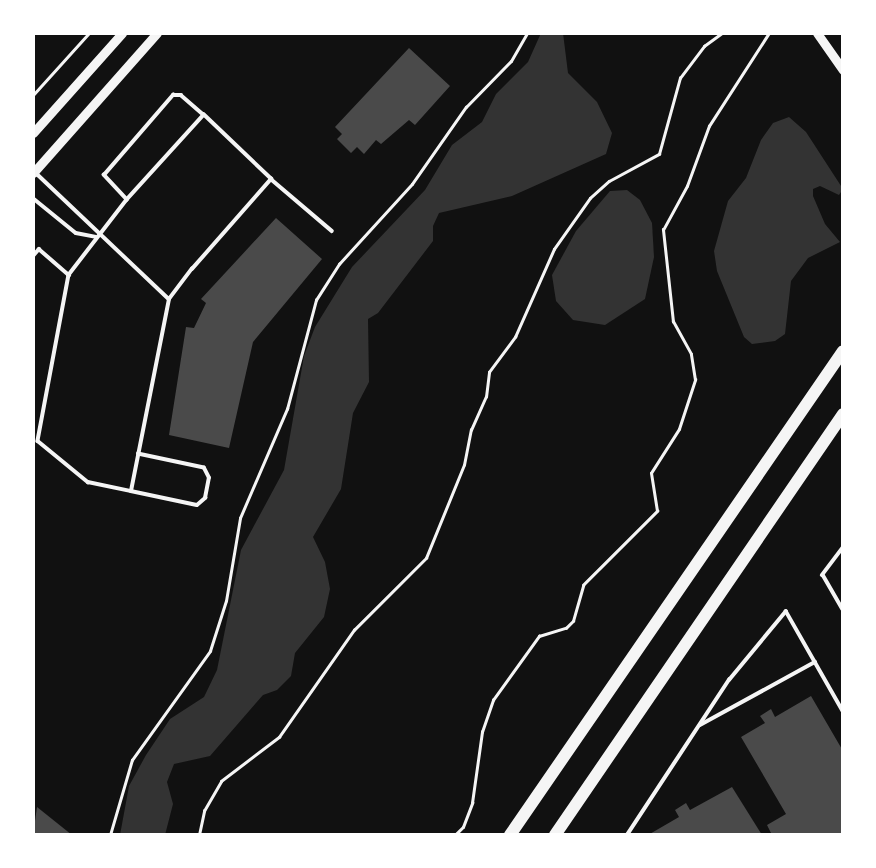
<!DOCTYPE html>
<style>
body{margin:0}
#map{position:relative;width:876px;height:868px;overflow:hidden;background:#111;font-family:"PT Sans Narrow",sans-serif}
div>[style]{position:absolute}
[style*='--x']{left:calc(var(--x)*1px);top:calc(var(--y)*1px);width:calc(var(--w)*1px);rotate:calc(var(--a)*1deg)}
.water>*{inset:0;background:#333}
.building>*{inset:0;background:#4a4a4a}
.path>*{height:2.5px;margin:-1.25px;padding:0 1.25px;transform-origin:1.25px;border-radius:1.25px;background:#f5f5f5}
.service>*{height:3.5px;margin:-1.75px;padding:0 1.75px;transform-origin:1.75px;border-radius:1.75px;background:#f5f5f5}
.tertiary>*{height:9px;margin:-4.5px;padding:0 4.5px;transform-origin:4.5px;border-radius:4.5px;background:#f5f5f5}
.trunk>*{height:12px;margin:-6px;padding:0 6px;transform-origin:6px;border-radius:6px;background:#f5f5f5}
span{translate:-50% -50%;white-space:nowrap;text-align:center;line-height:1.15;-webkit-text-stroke:5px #fff;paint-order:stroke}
.frame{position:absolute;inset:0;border:35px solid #fff;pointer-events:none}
</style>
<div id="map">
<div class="water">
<div style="clip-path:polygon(541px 33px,563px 33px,568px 73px,597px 102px,612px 133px,606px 154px,512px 196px,439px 213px,433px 226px,433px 241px,378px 313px,368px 319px,369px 382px,353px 413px,341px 489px,313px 537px,325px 562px,330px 589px,324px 617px,295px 653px,291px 676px,277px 690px,263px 695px,210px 756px,174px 764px,167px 782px,173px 804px,165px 835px,120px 835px,129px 786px,146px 755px,170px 719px,204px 697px,217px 670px,241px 550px,284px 470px,304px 356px,315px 327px,352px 267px,425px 190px,452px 145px,482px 122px,496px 94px,528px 62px)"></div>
<div style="clip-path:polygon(789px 117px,806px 132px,843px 189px,839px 195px,820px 186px,813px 189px,813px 196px,825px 224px,840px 242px,808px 258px,791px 281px,785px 334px,775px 341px,752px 344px,744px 337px,717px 271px,714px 251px,728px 201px,746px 178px,761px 140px,773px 123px)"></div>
<div style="clip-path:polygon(627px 190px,640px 200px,652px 223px,654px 257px,645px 299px,605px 325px,573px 320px,556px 301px,552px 275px,576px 231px,610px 191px)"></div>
</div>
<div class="building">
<div style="clip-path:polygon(409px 48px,450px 86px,415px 125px,409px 120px,381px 144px,376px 140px,364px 154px,357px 147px,351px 153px,337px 139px,342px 134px,335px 127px)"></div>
<div style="clip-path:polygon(276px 218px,322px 259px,253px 342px,229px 448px,169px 435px,186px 327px,194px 328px,206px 303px,201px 299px)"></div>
<div style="clip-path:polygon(811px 696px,843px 751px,843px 835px,772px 835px,767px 825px,786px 814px,741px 737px,765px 723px,760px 716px,771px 709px,775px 717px)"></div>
<div style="clip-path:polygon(732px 787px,762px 835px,648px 835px,679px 817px,675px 810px,686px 803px,690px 810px)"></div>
<div style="clip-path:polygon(37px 807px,72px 835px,33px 835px)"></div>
</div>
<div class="path">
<div style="--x:33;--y:95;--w:84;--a:-47.9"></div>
<div style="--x:110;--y:835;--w:78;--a:-73.7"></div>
<div style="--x:132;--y:760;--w:134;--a:-54.4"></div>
<div style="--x:210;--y:651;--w:52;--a:-72.3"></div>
<div style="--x:226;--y:601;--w:84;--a:-80.4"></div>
<div style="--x:240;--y:518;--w:119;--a:-66.7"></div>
<div style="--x:287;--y:409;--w:113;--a:-75.1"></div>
<div style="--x:316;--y:300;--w:43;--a:-57.4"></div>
<div style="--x:339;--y:264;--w:108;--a:-47.6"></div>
<div style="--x:412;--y:184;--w:94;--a:-55"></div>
<div style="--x:466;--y:107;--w:64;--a:-45.6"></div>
<div style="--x:511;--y:61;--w:32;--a:-60"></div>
<div style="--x:199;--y:835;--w:25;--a:-78"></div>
<div style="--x:204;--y:811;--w:34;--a:-60"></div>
<div style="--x:221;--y:781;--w:73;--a:-37.2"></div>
<div style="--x:279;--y:737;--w:131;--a:-55"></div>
<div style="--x:354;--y:630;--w:102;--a:-45"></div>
<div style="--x:426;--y:558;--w:100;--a:-67.8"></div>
<div style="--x:464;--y:465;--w:36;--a:-79"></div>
<div style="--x:471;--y:430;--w:36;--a:-66"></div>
<div style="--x:486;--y:397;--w:25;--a:-83"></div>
<div style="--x:489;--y:372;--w:44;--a:-53.4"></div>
<div style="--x:515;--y:337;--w:96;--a:-66.1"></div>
<div style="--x:554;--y:249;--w:62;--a:-54.8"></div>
<div style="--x:590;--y:198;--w:25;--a:-42"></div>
<div style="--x:609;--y:181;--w:57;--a:-28.4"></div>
<div style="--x:659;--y:154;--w:79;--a:-74.6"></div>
<div style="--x:680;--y:78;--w:40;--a:-53"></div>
<div style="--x:704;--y:46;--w:22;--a:-36"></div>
<div style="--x:455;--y:835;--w:11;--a:-45"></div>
<div style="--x:463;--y:827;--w:26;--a:-69"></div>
<div style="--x:472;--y:803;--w:72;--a:-82"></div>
<div style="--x:482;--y:732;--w:34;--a:-71"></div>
<div style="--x:493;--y:700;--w:79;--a:-54.3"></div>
<div style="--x:539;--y:636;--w:28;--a:-17"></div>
<div style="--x:566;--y:628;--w:10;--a:-45"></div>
<div style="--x:573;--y:621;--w:37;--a:-74"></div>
<div style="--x:583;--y:585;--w:105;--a:-45"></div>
<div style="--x:657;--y:511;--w:38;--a:-99"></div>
<div style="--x:651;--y:473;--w:52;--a:-57.5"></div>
<div style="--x:679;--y:429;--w:52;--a:-71.9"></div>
<div style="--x:695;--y:380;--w:26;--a:-99"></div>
<div style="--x:691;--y:354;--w:37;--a:-119"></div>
<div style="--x:673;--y:322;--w:93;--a:-96.2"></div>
<div style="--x:663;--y:230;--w:50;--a:-61.4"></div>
<div style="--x:687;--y:186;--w:64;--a:-69.9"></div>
<div style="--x:709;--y:126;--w:111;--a:-57.2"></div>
</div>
<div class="service">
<div style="--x:34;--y:171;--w:186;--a:43.5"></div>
<div style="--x:271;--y:179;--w:93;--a:-136.3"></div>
<div style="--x:204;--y:115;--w:115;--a:132.2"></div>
<div style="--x:127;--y:200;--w:95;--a:127.7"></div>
<div style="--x:69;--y:275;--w:169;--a:100.6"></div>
<div style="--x:38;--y:441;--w:65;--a:39.4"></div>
<div style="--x:88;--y:482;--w:44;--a:11.8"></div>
<div style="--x:131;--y:491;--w:196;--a:-78.8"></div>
<div style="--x:169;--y:299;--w:38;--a:-53"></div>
<div style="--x:192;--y:269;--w:120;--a:-48.7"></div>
<div style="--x:271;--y:179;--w:80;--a:40.4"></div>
<div style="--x:33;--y:198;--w:55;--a:39.1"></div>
<div style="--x:76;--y:233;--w:20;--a:11"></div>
<div style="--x:127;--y:200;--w:34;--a:-133"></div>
<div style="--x:104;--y:175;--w:106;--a:-49.2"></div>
<div style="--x:173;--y:95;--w:8;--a:0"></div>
<div style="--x:181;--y:95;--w:30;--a:41"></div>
<div style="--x:33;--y:256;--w:9;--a:-49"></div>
<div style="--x:39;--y:249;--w:40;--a:41"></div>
<div style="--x:131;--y:491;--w:67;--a:12"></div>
<div style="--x:197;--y:505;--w:11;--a:-41"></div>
<div style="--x:205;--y:498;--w:20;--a:-79"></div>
<div style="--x:209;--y:478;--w:11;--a:-117"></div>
<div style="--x:204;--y:468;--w:67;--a:-168"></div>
<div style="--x:843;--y:548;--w:34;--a:127"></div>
<div style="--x:823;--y:575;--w:39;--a:60"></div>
<div style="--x:700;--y:725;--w:131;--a:-28.7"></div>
<div style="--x:627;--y:835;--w:186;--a:-56.7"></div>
<div style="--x:729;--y:680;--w:89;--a:-50.4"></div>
<div style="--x:786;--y:611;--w:115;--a:60.3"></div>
</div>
<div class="tertiary">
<div style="--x:817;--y:33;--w:45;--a:54.9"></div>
<div style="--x:33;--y:133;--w:134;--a:-48.3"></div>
<div style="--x:33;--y:173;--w:187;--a:-48.5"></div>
</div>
<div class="trunk">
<div style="--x:510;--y:835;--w:587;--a:-55.47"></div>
<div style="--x:555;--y:835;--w:510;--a:-55.62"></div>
</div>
<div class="frame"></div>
</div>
